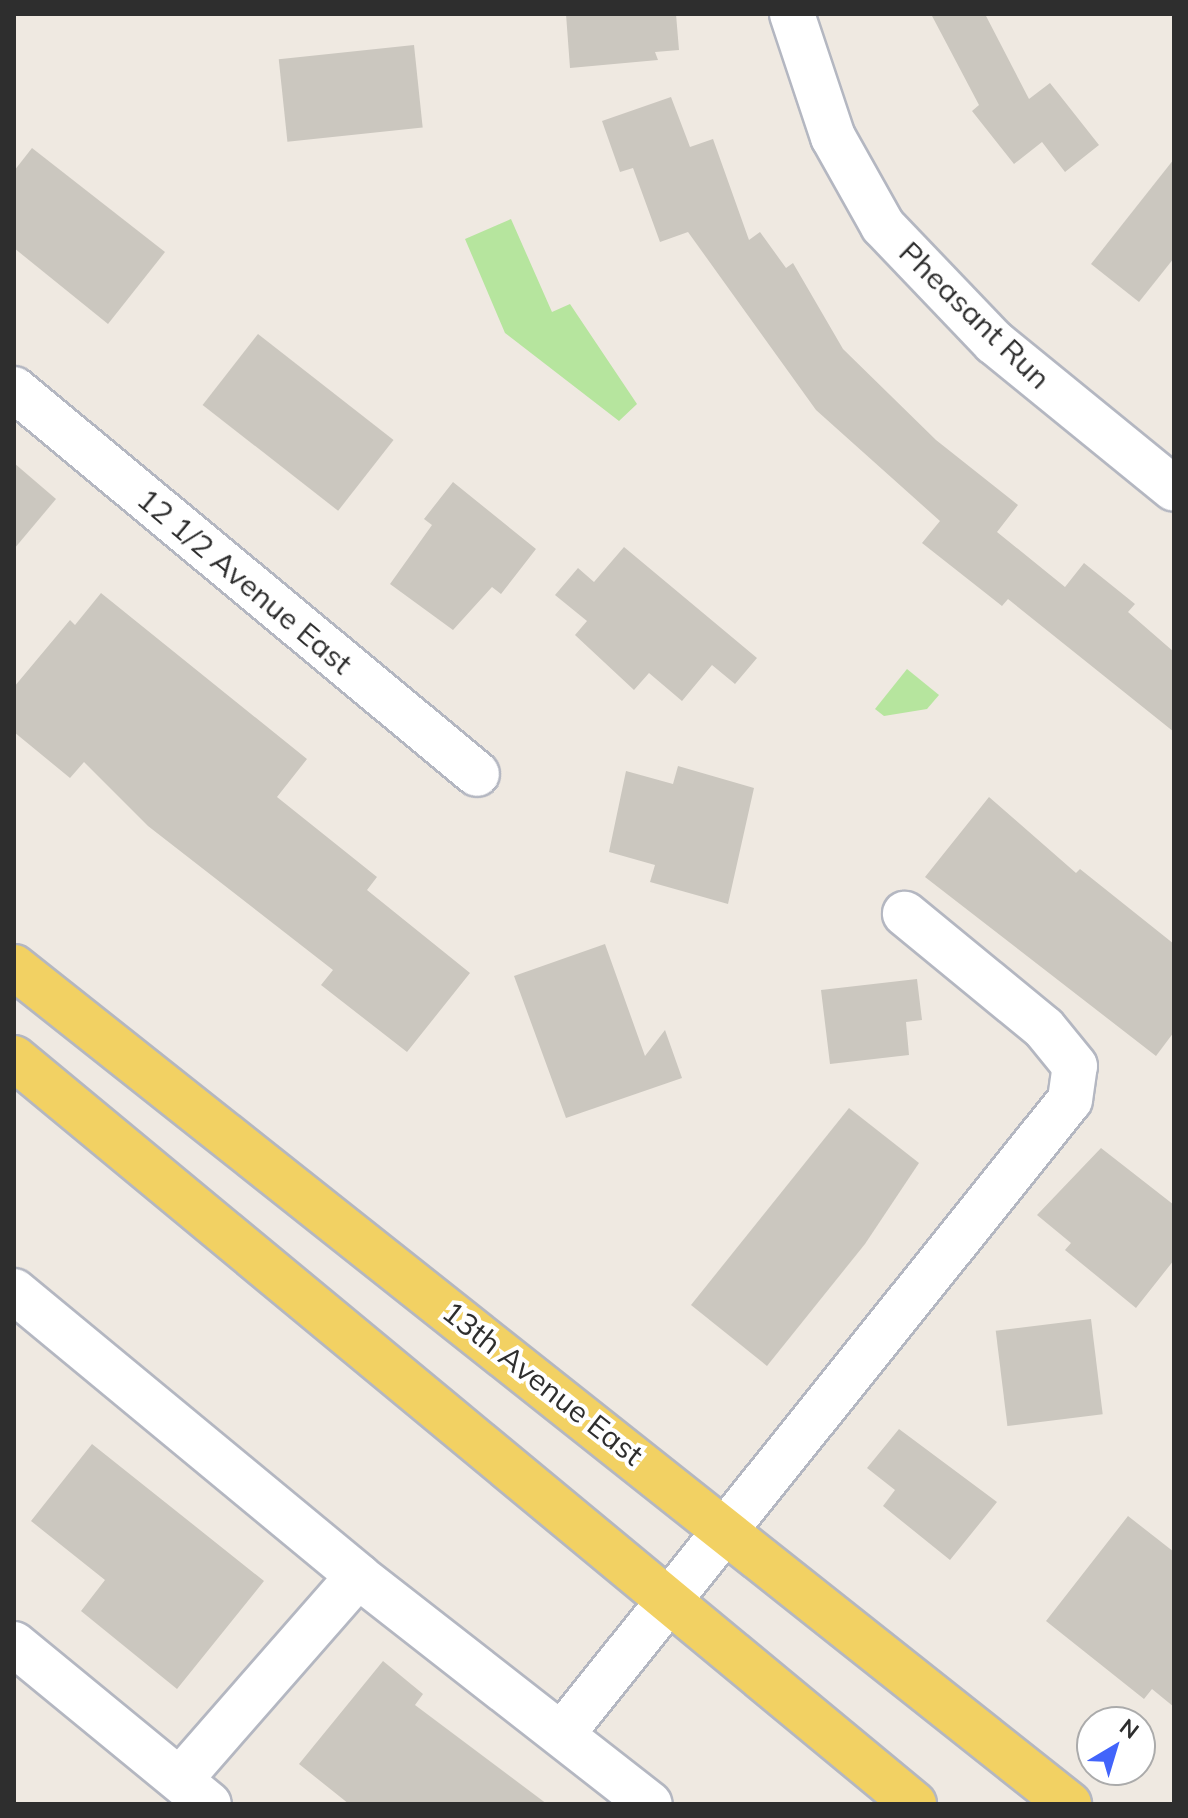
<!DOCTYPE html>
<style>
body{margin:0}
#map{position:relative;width:1188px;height:1818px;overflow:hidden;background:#efe9e1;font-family:Mulish,sans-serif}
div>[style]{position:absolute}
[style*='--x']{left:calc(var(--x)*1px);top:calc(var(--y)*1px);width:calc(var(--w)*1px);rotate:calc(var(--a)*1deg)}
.green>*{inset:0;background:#b6e59e}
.building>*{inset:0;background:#cbc7bf;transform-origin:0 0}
.roads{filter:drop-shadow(2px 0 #b4b7c1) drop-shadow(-2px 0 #b4b7c1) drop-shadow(0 2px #b4b7c1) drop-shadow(0 -2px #b4b7c1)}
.minor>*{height:44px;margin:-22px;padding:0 22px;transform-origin:22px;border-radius:22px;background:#fff}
.major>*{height:44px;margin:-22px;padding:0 22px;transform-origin:22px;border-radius:22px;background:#f2d163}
span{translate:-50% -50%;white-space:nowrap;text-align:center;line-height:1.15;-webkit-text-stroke:8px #fff;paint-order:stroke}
.street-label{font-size:30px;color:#2e2e2e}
.frame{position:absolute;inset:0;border:16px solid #2e2e2e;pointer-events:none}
.north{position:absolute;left:1076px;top:1706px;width:80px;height:80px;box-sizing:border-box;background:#fff;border:2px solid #ababab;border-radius:50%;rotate:38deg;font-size:22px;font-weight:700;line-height:32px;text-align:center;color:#2e2e2e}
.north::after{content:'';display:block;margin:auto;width:28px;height:36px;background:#4264fb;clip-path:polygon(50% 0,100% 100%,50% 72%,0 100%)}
</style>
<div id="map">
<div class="green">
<div style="clip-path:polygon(511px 219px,552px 312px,570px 304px,637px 404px,619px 421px,505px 333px,465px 239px)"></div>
<div style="clip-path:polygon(907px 669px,939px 695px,927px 709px,884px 716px,875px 709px)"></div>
</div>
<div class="building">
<div style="clip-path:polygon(566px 14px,676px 14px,679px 50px,655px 52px,658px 60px,570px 68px)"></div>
<div style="clip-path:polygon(931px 14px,985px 14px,1029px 99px,1050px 83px,1099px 145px,1065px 172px,1042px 142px,1014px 164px,972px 111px,979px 105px)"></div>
<div style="left:414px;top:45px;width:83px;height:136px;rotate:84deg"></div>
<div style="clip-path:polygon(671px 97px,690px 147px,713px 139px,749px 240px,760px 232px,786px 268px,793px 263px,843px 349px,936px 440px,1018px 505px,997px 532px,1065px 587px,1084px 563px,1135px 604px,1128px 612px,1174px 652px,1174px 732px,1008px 599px,1002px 606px,922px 543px,940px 521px,816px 410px,688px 232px,660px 242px,633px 168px,620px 172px,602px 121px)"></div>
<div style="clip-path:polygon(32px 148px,165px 252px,108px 324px,14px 248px,14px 171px)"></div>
<div style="clip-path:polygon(1174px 159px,1174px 258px,1139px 302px,1091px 264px)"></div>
<div style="left:258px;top:334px;width:172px;height:90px;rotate:38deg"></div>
<div style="clip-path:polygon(14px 463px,56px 499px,14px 549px)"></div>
<div style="clip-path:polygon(453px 482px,536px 549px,501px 594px,492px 587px,453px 630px,390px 584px,432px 525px,424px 519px)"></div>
<div style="clip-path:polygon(624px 547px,757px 658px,735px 684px,712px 665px,682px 701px,649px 673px,634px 690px,575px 635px,587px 621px,555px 595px,578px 568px,594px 582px)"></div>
<div style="clip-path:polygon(101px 593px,307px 759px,277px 797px,377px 877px,367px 890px,470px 973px,407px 1052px,321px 985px,333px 970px,148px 826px,84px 762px,70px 778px,14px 732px,14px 687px,70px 620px,75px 625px)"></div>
<div style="clip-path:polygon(678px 766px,754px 788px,728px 904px,650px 882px,655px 865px,609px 852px,626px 771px,673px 784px)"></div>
<div style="clip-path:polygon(989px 797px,1076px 873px,1080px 869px,1174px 944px,1174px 1032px,1156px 1056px,925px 877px)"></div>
<div style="clip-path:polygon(605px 944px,645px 1056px,665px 1030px,682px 1078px,566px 1118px,514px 976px)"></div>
<div style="clip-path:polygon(917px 979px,922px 1020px,906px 1022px,909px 1055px,830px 1064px,821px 990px)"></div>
<div style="clip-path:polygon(849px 1108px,919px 1163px,865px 1244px,767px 1366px,691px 1305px)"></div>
<div style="clip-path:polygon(1101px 1148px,1174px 1205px,1174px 1260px,1136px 1308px,1065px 1250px,1071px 1243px,1037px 1215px)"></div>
<div style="left:1091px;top:1319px;width:96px;height:96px;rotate:83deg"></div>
<div style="clip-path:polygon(899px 1429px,997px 1502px,950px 1560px,883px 1506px,895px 1490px,867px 1468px)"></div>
<div style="clip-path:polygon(92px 1444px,264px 1581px,177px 1689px,81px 1611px,105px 1580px,31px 1521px)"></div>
<div style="clip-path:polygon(1128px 1516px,1174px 1552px,1174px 1707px,1152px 1689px,1144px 1699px,1046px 1621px)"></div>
<div style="clip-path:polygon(383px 1661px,423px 1694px,415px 1705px,547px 1804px,349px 1804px,299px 1764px)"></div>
</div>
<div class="roads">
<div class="minor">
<div style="--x:792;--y:14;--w:130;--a:71.6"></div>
<div style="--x:833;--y:137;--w:102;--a:60.7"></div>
<div style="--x:883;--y:226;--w:161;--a:46.3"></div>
<div style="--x:994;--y:342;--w:232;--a:39.2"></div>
<div style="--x:14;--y:389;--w:602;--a:39.74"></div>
<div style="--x:14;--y:1291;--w:447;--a:39.6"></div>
<div style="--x:358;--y:1576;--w:270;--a:131.2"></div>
<div style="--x:358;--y:1576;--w:370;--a:38"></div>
<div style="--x:14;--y:1644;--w:252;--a:39.4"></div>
<div style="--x:562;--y:1734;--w:812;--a:-51.3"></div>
<div style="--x:1070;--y:1100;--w:34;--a:-82"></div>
<div style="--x:1075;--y:1066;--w:49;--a:-129.2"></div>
<div style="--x:1044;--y:1028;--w:180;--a:-140.6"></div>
</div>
<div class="major">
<div style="--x:14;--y:967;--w:1347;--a:38.43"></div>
<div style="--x:14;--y:1058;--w:1169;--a:39.65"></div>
</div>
</div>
<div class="street-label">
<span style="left:975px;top:315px;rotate:44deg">Pheasant Run</span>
<span style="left:245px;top:581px;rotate:40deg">12 1/2 Avenue East</span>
<span style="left:543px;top:1383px;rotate:38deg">13th Avenue East</span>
</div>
<div class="frame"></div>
<div class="north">N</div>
</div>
